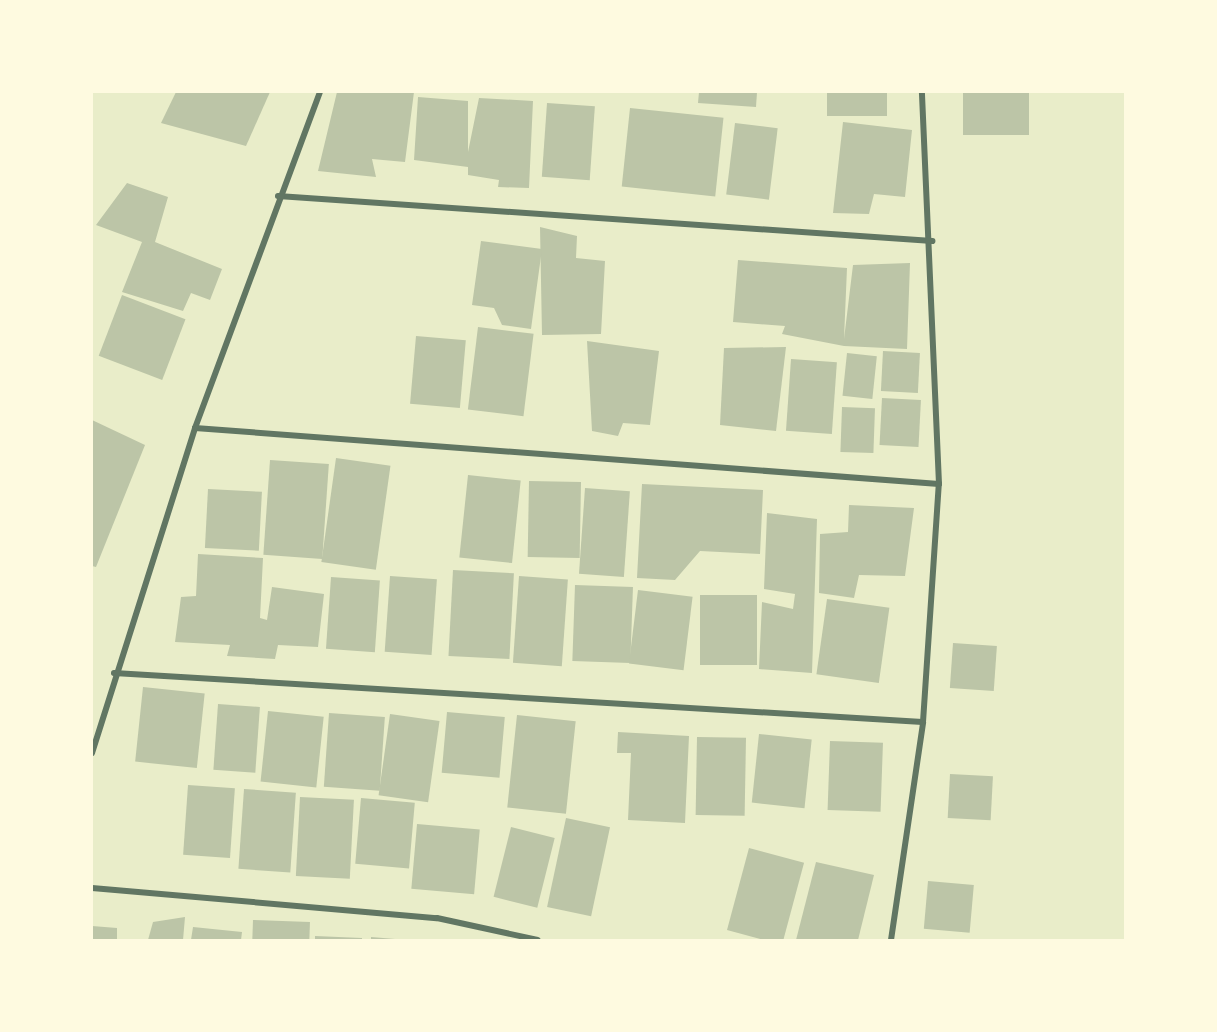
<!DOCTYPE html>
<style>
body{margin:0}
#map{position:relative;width:1217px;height:1032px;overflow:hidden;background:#e9edc9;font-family:"Exo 2",sans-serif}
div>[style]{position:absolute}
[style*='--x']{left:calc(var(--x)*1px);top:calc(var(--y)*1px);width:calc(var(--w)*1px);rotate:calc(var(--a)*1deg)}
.building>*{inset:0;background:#bcc5a7;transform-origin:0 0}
.minor>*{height:6px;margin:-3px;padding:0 3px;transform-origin:3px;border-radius:3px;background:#617663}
span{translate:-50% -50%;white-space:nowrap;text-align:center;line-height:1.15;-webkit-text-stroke:6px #fefae0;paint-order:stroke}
.frame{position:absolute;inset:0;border:93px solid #fefae0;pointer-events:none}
</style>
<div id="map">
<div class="building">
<div style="clip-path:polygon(176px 92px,270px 92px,246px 146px,161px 123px)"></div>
<div style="clip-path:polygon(337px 92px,414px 92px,405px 162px,372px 159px,376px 177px,318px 171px)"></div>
<div style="clip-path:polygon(699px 92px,757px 92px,756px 107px,698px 103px)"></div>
<div style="left:827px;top:92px;width:60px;height:24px"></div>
<div style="left:963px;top:92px;width:66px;height:43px"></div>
<div style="clip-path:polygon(418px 97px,468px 101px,468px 152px,479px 98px,533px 101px,529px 188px,498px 187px,499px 180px,468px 175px,468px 167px,414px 160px)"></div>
<div style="left:547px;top:103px;width:48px;height:74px;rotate:4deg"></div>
<div style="left:630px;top:108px;width:94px;height:79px;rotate:6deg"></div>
<div style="clip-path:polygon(843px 122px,912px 130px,905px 197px,874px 194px,869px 214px,833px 213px)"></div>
<div style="left:735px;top:123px;width:43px;height:72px;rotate:7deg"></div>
<div style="clip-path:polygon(127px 183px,168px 197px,155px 242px,222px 269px,210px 300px,191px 293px,183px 311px,122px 292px,142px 242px,96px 225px)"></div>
<div style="clip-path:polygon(540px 227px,577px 236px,576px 258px,605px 261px,601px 334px,542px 335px)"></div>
<div style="clip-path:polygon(481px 241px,542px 249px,531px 329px,502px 325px,494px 308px,472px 305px)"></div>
<div style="clip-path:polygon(738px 260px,847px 268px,844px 339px,853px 265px,910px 263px,907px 349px,844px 346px,782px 334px,785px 326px,733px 322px)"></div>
<div style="left:122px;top:295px;width:68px;height:65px;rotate:21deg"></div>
<div style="left:478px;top:327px;width:56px;height:83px;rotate:7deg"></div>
<div style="left:416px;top:336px;width:50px;height:68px;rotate:5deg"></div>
<div style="clip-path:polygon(587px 341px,659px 351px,650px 425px,623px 423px,618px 436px,592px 431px)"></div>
<div style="clip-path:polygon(786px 347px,776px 431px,720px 425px,724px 348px)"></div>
<div style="left:883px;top:351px;width:37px;height:40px;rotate:3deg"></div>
<div style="left:847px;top:353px;width:30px;height:43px;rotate:6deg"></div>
<div style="left:791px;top:359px;width:46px;height:72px;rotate:4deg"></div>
<div style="left:882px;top:398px;width:39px;height:47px;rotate:3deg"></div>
<div style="left:842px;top:407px;width:33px;height:45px;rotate:2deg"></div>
<div style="clip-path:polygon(92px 420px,145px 445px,96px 567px,92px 566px)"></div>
<div style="left:336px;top:458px;width:55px;height:105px;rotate:8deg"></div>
<div style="left:270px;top:460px;width:59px;height:95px;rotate:4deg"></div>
<div style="left:468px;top:475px;width:53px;height:83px;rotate:6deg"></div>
<div style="left:529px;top:481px;width:52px;height:76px;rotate:1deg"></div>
<div style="clip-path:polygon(642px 484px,763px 490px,760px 554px,700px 551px,675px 580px,637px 578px)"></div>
<div style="left:585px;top:488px;width:45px;height:86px;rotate:4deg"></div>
<div style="left:208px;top:489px;width:54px;height:59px;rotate:3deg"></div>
<div style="clip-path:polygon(849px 505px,914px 508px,905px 576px,859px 575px,854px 598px,819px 593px,820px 534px,848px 532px)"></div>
<div style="clip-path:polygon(767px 513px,817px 519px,812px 673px,759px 669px,762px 602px,793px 609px,795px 594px,764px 589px)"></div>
<div style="clip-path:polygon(198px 554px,263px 558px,260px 618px,267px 620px,272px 587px,324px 594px,318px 647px,278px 645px,275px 659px,227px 656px,230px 645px,175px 642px,181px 597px,196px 596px)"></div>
<div style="left:453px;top:570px;width:61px;height:86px;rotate:3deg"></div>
<div style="left:390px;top:576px;width:47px;height:76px;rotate:4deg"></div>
<div style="left:519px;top:576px;width:49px;height:87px;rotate:4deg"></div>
<div style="left:331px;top:577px;width:49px;height:72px;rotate:4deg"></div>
<div style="left:575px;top:585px;width:58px;height:76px;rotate:2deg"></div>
<div style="left:638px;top:590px;width:55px;height:74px;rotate:7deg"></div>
<div style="left:700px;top:595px;width:57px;height:70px"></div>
<div style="left:827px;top:599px;width:63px;height:76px;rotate:8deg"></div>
<div style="left:953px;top:643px;width:44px;height:45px;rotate:4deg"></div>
<div style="left:143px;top:687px;width:62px;height:75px;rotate:6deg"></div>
<div style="left:218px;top:704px;width:42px;height:66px;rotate:4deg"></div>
<div style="left:268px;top:711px;width:56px;height:71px;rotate:6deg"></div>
<div style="left:447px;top:712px;width:58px;height:61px;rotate:5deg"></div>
<div style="left:329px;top:713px;width:56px;height:74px;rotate:4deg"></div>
<div style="left:390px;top:714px;width:50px;height:82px;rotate:8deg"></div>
<div style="left:517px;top:715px;width:59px;height:93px;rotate:6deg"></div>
<div style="clip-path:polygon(618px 732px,689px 736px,685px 823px,628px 820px,631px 753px,617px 753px)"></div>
<div style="left:759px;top:734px;width:53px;height:69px;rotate:6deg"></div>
<div style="left:697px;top:737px;width:49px;height:78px;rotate:1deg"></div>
<div style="left:830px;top:741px;width:53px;height:69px;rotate:2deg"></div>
<div style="left:950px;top:774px;width:43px;height:44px;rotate:3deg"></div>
<div style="left:188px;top:785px;width:47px;height:70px;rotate:4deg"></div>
<div style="left:244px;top:789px;width:52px;height:80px;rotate:4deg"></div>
<div style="left:300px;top:797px;width:54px;height:79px;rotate:3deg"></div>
<div style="left:361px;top:798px;width:54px;height:66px;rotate:5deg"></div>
<div style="left:566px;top:818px;width:45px;height:91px;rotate:12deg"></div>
<div style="left:417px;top:824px;width:63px;height:65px;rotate:5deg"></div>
<div style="left:511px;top:827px;width:45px;height:72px;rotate:14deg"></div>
<div style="left:749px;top:848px;width:57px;height:85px;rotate:15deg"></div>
<div style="clip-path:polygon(816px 862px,874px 875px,858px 940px,796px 940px)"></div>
<div style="left:928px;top:881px;width:46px;height:48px;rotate:5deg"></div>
<div style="clip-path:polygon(185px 917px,183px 940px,148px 940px,153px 922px)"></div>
<div style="left:253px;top:920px;width:57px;height:20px;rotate:2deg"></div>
<div style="clip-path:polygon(92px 926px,117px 928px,117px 940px,92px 940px)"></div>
<div style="clip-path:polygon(193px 927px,242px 932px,241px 940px,191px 940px)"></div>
<div style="clip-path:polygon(315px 936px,362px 938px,362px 940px,315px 940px)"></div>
<div style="clip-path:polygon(371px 937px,395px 939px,395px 940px,371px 940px)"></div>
</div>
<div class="minor">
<div style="--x:278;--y:196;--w:656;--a:3.94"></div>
<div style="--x:195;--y:428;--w:746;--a:4.3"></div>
<div style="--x:114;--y:673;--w:810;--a:3.47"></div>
<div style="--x:92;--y:753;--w:341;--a:-72.4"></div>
<div style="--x:195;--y:428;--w:358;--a:-69.6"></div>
<div style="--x:92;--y:888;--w:346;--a:5"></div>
<div style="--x:437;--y:918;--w:103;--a:12.3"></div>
<div style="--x:891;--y:940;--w:220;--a:-81.6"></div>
<div style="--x:923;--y:722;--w:239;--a:-86.2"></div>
<div style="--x:939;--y:484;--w:392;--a:-92.5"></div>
</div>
<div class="frame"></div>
</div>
